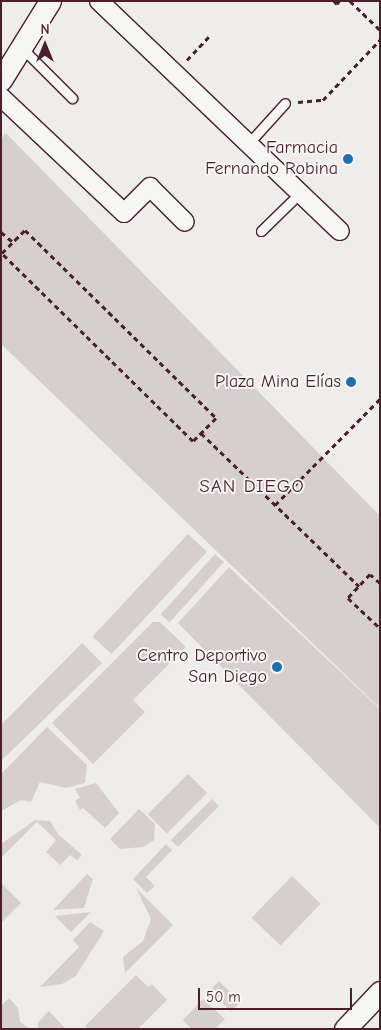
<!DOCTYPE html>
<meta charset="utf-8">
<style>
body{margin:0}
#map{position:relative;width:381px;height:1030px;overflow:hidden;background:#efedea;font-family:"Comic Neue",sans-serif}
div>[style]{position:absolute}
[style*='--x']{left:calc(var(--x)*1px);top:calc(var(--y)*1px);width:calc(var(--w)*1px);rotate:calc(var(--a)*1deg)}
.green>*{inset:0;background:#d7cfce;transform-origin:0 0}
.path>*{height:3px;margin-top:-1.5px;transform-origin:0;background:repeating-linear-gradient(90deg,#4a1f2b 0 5px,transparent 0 9px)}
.roads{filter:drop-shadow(1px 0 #4a1f2b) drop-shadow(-1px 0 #4a1f2b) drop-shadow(0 1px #4a1f2b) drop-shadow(0 -1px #4a1f2b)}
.service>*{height:9px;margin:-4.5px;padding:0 4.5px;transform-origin:4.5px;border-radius:4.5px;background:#f6f6f2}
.minor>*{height:18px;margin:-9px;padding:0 9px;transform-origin:9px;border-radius:9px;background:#f6f6f2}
.tertiary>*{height:21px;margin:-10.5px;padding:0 10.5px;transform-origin:10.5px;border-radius:10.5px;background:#f6f6f2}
.dots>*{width:14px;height:14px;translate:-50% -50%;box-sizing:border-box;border:2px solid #f6f6f2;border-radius:50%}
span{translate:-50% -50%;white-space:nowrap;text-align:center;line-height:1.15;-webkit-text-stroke:4px #f6f6f2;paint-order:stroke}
.poi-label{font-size:18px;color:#4a1f2b}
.right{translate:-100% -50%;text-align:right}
.neighbourhood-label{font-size:19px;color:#4a1f2b;letter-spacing:1px}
.frame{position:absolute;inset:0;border:2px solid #4a1f2b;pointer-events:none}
.north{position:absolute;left:20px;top:20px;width:50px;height:50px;-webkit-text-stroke:4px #f6f6f2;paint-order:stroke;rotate:0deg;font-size:14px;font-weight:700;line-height:20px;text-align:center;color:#4a1f2b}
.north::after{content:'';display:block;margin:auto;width:18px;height:22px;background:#4a1f2b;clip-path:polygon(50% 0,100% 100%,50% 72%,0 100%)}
.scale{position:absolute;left:198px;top:988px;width:154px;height:22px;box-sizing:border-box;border:2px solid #4a1f2b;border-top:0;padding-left:6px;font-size:15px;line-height:18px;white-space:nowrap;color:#4a1f2b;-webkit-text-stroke:4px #f6f6f2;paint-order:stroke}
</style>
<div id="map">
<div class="green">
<div style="clip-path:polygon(6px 133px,380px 516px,380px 708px,1px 344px,1px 139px)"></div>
<div style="left:188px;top:534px;width:26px;height:140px;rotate:43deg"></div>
<div style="left:215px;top:554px;width:12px;height:81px;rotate:42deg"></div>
<div style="clip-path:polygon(229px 567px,380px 709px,380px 828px,178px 623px)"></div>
<div style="clip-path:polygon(153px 622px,160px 622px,186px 647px,133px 700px,145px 712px,93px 764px,52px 723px)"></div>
<div style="clip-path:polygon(82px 643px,102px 663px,1px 761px,1px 725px)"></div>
<div style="clip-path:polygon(47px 727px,87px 765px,85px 783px,66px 788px,40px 782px,31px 802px,21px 800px,1px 811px,1px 774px)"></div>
<div style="left:188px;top:774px;width:27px;height:57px;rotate:45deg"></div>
<div style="clip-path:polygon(96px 783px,119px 813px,105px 828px,83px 808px,80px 810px,75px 801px,80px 798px,75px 789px)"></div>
<div style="left:212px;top:799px;width:10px;height:58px;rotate:45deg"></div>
<div style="clip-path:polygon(139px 809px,155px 824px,154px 840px,143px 847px,120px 849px,110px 839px)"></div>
<div style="clip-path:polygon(35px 820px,50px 821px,59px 835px,82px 855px,77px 860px,70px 855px,60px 865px,46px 852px,56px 840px,37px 822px,1px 858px,1px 844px)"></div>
<div style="clip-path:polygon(166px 844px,172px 850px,146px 877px,155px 886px,147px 893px,133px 879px)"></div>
<div style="clip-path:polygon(87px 874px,93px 879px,84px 908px,53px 910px)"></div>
<div style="left:292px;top:876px;width:40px;height:58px;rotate:44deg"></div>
<div style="clip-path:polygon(1px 883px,21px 903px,1px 923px)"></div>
<div style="clip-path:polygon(136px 888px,173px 925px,125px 973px,123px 957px,143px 941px,151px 919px)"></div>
<div style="clip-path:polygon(91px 912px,71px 932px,55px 916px)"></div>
<div style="clip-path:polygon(90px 922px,104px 931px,76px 976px,62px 984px,40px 987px,79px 947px,73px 940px)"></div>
<div style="clip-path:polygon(136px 975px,148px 987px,152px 984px,167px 1000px,138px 1029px,88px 1029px,85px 1026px)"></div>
<div style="left:219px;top:981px;width:30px;height:13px;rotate:45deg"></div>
<div style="clip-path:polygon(9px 998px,18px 1008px,20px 1022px,31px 1029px,1px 1029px,1px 1006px)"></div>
<div style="clip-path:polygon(203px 999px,225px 1019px,215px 1029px,192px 1029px,183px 1020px)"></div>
<div style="clip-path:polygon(49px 1011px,64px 1027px,64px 1029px,38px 1029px,38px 1022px)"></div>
</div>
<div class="path">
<div style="--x:334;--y:1;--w:4;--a:45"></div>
<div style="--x:337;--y:4;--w:4;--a:-56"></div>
<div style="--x:350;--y:1;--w:42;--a:44"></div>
<div style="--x:187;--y:60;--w:35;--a:-47"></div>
<div style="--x:298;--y:102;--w:25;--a:-5"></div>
<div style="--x:323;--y:100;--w:83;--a:-46.5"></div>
<div style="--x:25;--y:230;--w:268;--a:44.5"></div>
<div style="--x:216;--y:418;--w:33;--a:135"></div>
<div style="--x:193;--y:441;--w:268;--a:-135.5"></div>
<div style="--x:2;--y:253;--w:33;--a:-45"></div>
<div style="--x:1;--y:232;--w:16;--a:40"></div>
<div style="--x:201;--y:433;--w:220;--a:44.1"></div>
<div style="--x:275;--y:505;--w:149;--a:-45.3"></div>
<div style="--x:380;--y:583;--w:13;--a:-138"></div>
<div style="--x:370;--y:574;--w:33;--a:133"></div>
<div style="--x:348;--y:598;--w:44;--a:43.2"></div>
</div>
<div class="roads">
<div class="service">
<div style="--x:22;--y:48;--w:71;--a:45"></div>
<div style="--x:248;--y:144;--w:55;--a:-47.9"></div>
<div style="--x:261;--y:231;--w:54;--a:-44.3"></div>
</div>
<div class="minor">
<div style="--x:99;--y:1;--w:333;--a:43.7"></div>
<div style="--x:1;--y:97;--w:169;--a:43.3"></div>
<div style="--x:124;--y:213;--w:37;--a:-45"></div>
<div style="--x:150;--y:187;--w:49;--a:45"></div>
</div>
<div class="tertiary">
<div style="--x:1;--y:80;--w:93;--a:-58.2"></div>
<div style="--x:345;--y:1029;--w:51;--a:-46.6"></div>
</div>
</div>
<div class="dots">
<div style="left:348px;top:159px;background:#1f6fb2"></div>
<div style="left:351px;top:382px;background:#1f6fb2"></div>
<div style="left:277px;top:667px;background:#1f6fb2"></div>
</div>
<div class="poi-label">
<span class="right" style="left:338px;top:159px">Farmacia<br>Fernando Robina</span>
<span class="right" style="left:341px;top:382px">Plaza Mina Elías</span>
<span class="right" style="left:267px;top:667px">Centro Deportivo<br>San Diego</span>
</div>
<div class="neighbourhood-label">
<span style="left:252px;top:487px">SAN DIEGO</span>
</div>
<div class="frame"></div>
<div class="north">N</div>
<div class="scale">50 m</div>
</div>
